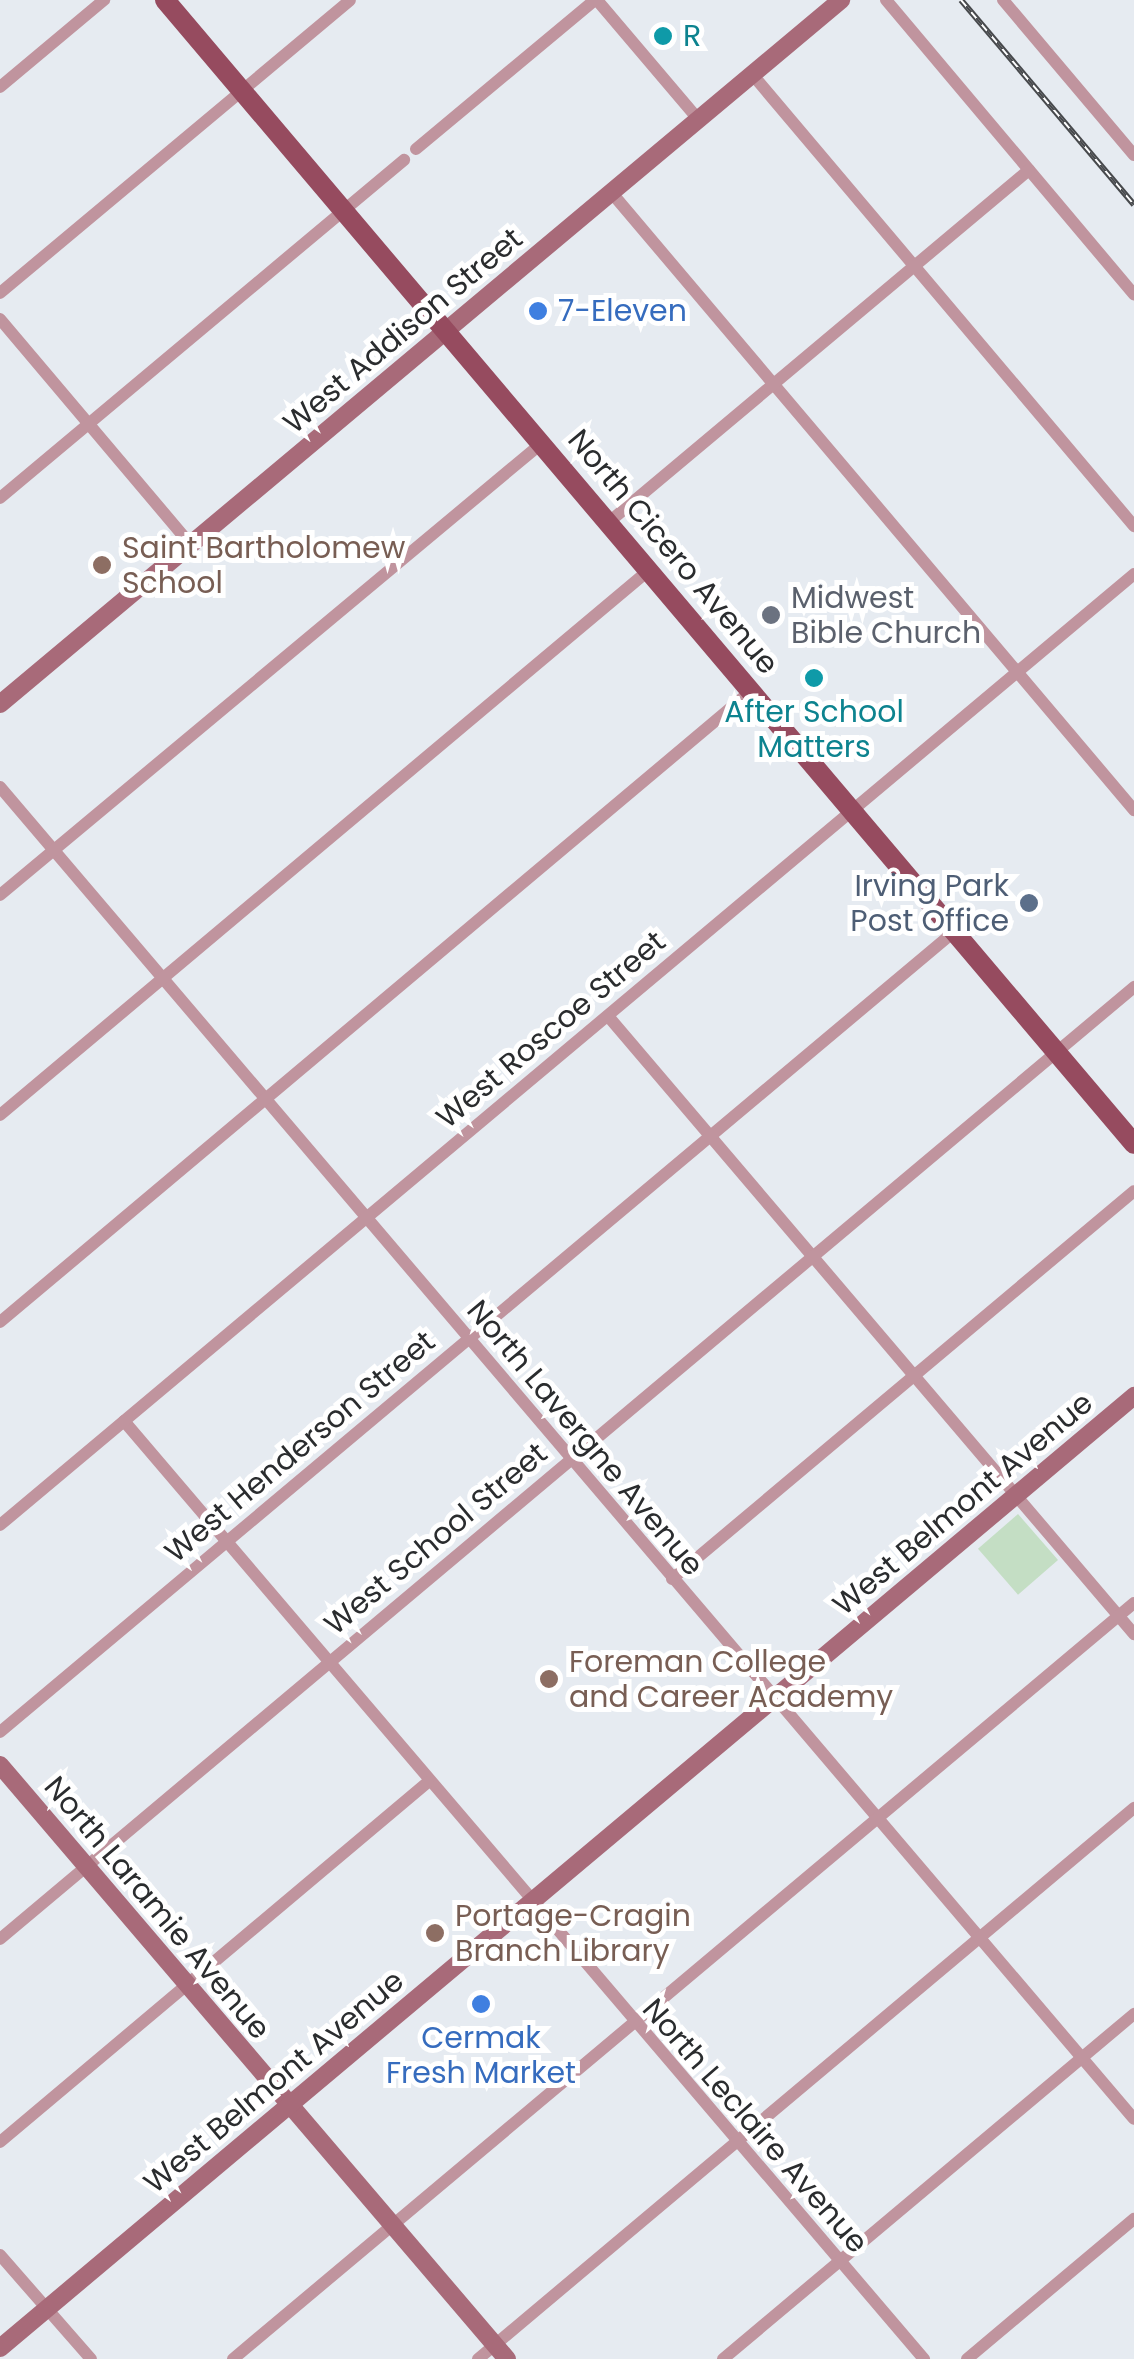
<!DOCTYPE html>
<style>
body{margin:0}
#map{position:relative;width:1134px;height:2359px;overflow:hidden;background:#e6ebf1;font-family:Poppins,sans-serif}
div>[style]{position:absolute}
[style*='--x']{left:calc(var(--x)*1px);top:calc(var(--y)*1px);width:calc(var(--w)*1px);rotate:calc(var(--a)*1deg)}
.green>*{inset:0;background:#c4dec4;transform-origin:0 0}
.street>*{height:12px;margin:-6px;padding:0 6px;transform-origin:6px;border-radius:6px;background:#c0949e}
.secondary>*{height:18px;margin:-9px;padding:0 9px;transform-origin:9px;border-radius:9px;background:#a86a79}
.primary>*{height:20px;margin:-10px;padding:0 10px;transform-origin:10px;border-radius:10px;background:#964b5f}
.rail>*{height:6px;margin-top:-3px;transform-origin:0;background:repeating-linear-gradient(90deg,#fff 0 8px,#47494c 0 16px);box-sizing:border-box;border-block:2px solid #47494c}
.dots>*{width:28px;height:28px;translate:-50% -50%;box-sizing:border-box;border:5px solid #fff;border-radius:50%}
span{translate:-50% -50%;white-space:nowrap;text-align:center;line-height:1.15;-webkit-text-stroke:10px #fff;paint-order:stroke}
.culture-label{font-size:30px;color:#0d838f}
.left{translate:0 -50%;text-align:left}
.shop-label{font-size:30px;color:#366cbe}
.street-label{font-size:30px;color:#2a2c2e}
.education-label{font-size:30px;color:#785e54}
.worship-label{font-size:30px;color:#5b616d}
.service-label{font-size:30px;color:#4e5e75}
.right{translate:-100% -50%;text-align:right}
</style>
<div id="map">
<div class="green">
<div style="left:1018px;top:1514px;width:61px;height:53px;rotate:49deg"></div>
</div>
<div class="street">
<div style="--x:597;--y:0;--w:156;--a:49.7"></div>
<div style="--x:886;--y:0;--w:385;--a:49.9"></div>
<div style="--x:1003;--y:0;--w:203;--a:49.8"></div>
<div style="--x:752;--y:74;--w:592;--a:49.8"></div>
<div style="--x:0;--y:87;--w:136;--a:-39.9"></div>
<div style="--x:416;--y:149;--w:233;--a:-39.8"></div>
<div style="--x:611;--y:192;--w:810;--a:49.76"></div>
<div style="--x:0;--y:293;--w:456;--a:-39.9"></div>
<div style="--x:0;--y:319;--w:296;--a:49.8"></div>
<div style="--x:0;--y:498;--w:527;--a:-39.92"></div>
<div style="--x:609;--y:522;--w:548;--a:-39.97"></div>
<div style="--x:0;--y:787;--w:1749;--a:49.59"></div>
<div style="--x:0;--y:895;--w:706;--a:-39.83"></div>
<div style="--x:608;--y:1016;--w:812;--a:49.6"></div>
<div style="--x:0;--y:1115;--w:847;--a:-40.02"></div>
<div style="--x:0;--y:1322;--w:981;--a:-40.04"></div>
<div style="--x:124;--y:1421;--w:1233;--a:49.54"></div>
<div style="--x:0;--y:1525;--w:1480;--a:-39.98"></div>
<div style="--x:672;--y:1579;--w:603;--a:-40.02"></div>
<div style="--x:0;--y:1732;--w:1246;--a:-39.99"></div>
<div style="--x:0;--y:1939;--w:1481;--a:-40.01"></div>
<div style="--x:0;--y:2142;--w:559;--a:-40.07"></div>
<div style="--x:0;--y:2255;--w:138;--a:48.8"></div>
<div style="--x:233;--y:2359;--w:1176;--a:-40"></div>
<div style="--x:478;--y:2359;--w:857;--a:-40.03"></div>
<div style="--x:723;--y:2359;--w:537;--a:-40.01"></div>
<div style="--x:967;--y:2359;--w:218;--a:-40"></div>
</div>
<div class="secondary">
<div style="--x:0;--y:704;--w:1097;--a:-39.93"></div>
<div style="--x:0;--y:1765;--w:781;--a:49.52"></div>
<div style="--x:0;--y:2348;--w:1481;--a:-40.01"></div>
</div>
<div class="primary">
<div style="--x:165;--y:0;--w:1499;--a:49.73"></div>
</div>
<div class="rail">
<div style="--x:961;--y:0;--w:268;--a:49.8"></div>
</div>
<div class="dots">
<div style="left:663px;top:36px;background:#0f9aa8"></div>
<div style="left:538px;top:311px;background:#3f7fe0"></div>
<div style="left:102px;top:565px;background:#8d6e63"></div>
<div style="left:771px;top:615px;background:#6b7280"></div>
<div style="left:814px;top:678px;background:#0f9aa8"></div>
<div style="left:1029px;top:903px;background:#5c6f8a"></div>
<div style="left:549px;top:1679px;background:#8d6e63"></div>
<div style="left:435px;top:1933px;background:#8d6e63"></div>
<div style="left:481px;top:2004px;background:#3f7fe0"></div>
</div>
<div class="culture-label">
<span class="left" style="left:683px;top:36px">R</span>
<span style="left:814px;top:729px">After School<br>Matters</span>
</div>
<div class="shop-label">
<span class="left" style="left:558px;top:311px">7-Eleven</span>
<span style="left:481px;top:2055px">Cermak<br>Fresh Market</span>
</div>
<div class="street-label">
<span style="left:403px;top:331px;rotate:-40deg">West Addison Street</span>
<span style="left:673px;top:552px;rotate:50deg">North Cicero Avenue</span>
<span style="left:551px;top:1030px;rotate:-40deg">West Roscoe Street</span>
<span style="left:585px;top:1438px;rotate:50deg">North Lavergne Avenue</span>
<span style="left:300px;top:1447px;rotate:-40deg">West Henderson Street</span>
<span style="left:963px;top:1504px;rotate:-40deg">West Belmont Avenue</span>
<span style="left:436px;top:1539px;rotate:-40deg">West School Street</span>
<span style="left:157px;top:1908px;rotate:50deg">North Laramie Avenue</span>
<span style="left:274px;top:2082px;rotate:-40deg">West Belmont Avenue</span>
<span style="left:755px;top:2126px;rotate:49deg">North Leclaire Avenue</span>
</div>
<div class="education-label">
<span class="left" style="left:122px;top:565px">Saint Bartholomew<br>School</span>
<span class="left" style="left:569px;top:1679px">Foreman College<br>and Career Academy</span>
<span class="left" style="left:455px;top:1933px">Portage-Cragin<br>Branch Library</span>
</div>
<div class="worship-label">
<span class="left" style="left:791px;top:615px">Midwest<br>Bible Church</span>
</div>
<div class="service-label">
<span class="right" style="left:1009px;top:903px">Irving Park<br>Post Office</span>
</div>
</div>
